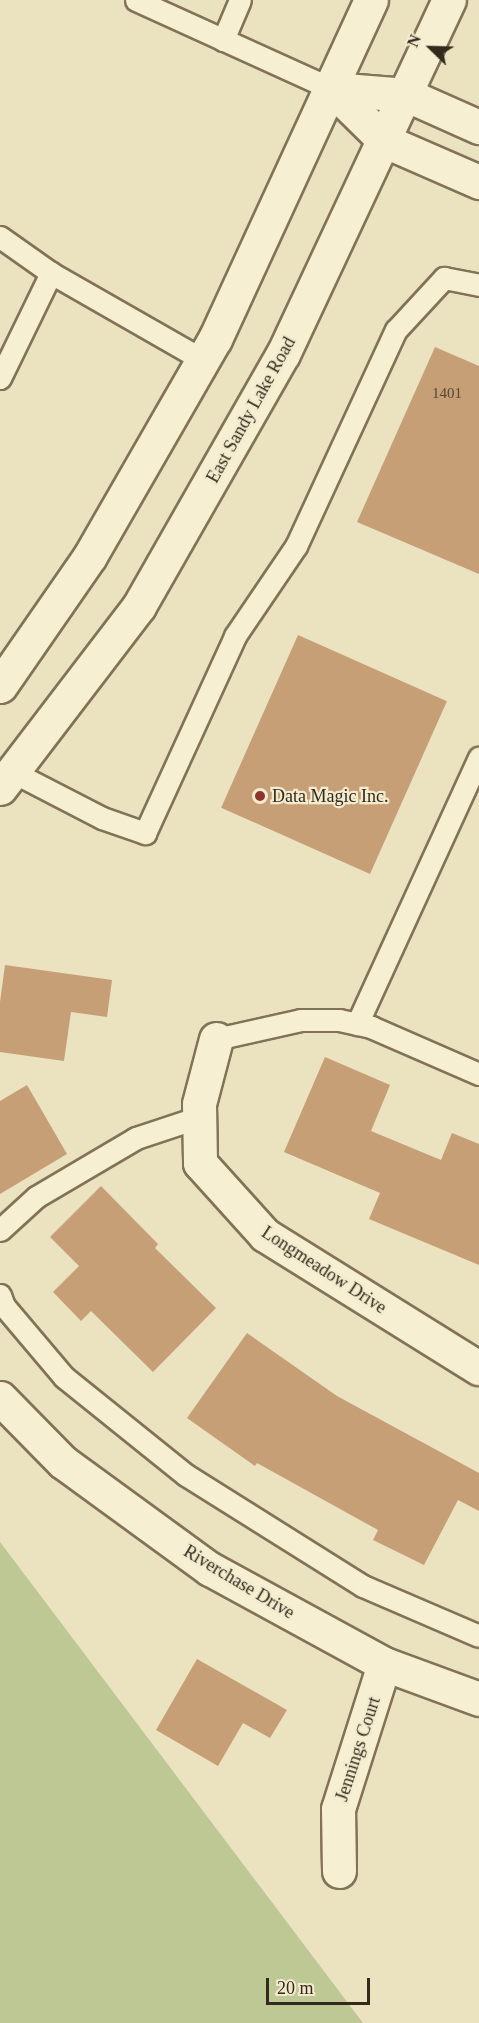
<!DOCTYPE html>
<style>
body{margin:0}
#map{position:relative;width:479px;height:2023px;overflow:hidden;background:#ebe2bf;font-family:"Times New Roman",serif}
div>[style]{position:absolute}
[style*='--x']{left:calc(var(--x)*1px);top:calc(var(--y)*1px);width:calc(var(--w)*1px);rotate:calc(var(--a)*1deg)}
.green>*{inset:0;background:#bdc894}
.building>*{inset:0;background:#c79f77;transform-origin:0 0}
.roads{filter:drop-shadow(2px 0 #827258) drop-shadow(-2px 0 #827258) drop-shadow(0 2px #827258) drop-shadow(0 -2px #827258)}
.lane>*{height:21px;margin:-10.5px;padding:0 10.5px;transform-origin:10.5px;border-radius:10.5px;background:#f6efd1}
.street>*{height:33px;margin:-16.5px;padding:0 16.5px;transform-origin:16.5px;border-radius:16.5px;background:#f6efd1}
.secondary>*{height:33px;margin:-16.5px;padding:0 16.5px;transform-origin:16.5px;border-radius:16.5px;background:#f6efd1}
.dots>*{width:16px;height:16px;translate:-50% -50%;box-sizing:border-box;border:3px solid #f3ebce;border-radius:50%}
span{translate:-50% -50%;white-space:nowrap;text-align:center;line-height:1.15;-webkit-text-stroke:4.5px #f3ebce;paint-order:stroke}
.number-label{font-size:15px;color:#584633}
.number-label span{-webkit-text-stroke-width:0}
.street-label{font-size:18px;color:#33291c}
.poi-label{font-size:18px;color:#33291c}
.left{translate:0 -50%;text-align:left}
.north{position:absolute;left:401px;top:18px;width:60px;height:60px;-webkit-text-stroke:4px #f3ebce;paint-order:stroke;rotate:293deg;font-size:16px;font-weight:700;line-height:24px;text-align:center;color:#33291c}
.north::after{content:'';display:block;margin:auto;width:21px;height:27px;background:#33291c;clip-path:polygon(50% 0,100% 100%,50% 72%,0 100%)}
.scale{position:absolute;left:266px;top:1978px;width:104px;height:27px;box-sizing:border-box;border:3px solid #33291c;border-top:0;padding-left:8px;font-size:18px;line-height:21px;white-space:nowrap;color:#33291c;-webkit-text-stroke:4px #f3ebce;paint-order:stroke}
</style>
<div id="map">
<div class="green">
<div style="clip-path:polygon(0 1542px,363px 2023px,0 2023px)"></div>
</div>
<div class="building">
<div style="clip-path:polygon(435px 347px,479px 366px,479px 574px,357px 522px)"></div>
<div style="left:298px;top:635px;width:163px;height:189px;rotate:24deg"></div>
<div style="clip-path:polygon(5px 965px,112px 980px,107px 1017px,71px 1012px,64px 1061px,0 1052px,0 1002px)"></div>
<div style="clip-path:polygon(325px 1057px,390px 1085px,371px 1131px,441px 1160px,452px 1133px,479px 1144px,479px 1265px,369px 1219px,380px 1193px,284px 1152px)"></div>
<div style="clip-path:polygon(27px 1085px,67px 1154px,0 1194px,0 1101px)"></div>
<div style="clip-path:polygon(101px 1186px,158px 1244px,155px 1248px,216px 1308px,153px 1372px,91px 1311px,81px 1321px,53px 1292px,79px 1266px,50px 1237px)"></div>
<div style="clip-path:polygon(247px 1333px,337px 1396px,479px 1473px,479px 1511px,458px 1500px,424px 1565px,373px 1540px,378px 1530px,257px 1463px,255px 1466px,187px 1418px)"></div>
<div style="clip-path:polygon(197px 1659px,287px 1710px,270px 1738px,243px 1723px,218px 1766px,156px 1730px)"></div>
</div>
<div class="roads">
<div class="lane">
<div style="--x:136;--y:0;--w:215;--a:24.4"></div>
<div style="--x:223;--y:40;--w:43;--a:-67"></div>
<div style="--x:0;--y:237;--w:62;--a:35.2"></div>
<div style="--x:51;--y:273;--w:175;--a:29.8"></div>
<div style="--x:0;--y:378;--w:117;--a:-64.1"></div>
<div style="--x:13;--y:772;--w:100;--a:27.3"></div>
<div style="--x:102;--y:818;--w:46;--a:19.2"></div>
<div style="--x:145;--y:833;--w:217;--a:-65.4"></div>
<div style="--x:235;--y:636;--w:109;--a:-55.9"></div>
<div style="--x:296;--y:546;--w:238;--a:-65.2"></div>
<div style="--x:396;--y:330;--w:71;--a:-47.3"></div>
<div style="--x:444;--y:278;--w:36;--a:11"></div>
<div style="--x:357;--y:1024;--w:293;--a:-65.4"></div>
<div style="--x:216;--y:1039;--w:87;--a:-12.6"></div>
<div style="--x:301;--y:1020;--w:38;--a:0"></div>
<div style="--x:339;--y:1020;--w:33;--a:12"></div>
<div style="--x:371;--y:1027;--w:118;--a:23.5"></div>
<div style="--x:0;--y:1230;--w:49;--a:-42.5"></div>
<div style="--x:36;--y:1197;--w:116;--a:-30.5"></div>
<div style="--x:136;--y:1138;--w:66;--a:-18.4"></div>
<div style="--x:0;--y:1295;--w:12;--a:70"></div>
<div style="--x:4;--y:1306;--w:93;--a:49.8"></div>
<div style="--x:64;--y:1377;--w:156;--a:38.8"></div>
<div style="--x:186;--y:1475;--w:209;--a:32.1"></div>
<div style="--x:363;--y:1586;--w:126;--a:23.3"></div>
</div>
<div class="street">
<div style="--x:332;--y:89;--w:74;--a:44.5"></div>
<div style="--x:385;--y:141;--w:103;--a:23.6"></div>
<div style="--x:332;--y:89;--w:75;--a:4.6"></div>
<div style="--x:407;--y:95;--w:79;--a:24"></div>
<div style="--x:216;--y:1039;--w:67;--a:104.7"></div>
<div style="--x:199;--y:1104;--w:59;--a:89"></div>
<div style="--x:200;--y:1163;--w:97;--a:47.9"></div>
<div style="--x:265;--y:1235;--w:252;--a:31.9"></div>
<div style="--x:339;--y:1871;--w:62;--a:-90.9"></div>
<div style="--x:338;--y:1809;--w:152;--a:-72.4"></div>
</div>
<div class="secondary">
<div style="--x:0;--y:686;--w:158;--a:-55.3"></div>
<div style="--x:90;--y:556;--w:250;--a:-60.1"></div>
<div style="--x:215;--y:339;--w:373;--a:-65.3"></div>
<div style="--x:0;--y:788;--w:229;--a:-52.6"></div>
<div style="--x:139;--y:606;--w:290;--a:-60.3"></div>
<div style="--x:283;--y:354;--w:391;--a:-64.9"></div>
<div style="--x:0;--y:1398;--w:90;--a:45.5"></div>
<div style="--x:63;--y:1462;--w:182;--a:36.1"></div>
<div style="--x:210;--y:1569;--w:198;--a:28.6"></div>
<div style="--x:384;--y:1664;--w:101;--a:20.2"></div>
</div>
</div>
<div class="dots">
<div style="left:260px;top:796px;background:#8e342c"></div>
</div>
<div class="number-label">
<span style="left:447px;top:394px">1401</span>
</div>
<div class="street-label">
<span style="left:251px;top:410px;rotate:-61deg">East Sandy Lake Road</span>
<span style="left:324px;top:1270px;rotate:33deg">Longmeadow Drive</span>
<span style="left:239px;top:1582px;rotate:31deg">Riverchase Drive</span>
<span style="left:358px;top:1749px;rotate:-72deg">Jennings Court</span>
</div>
<div class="poi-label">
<span class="left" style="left:272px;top:796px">Data Magic Inc.</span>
</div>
<div class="north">N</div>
<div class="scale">20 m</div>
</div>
